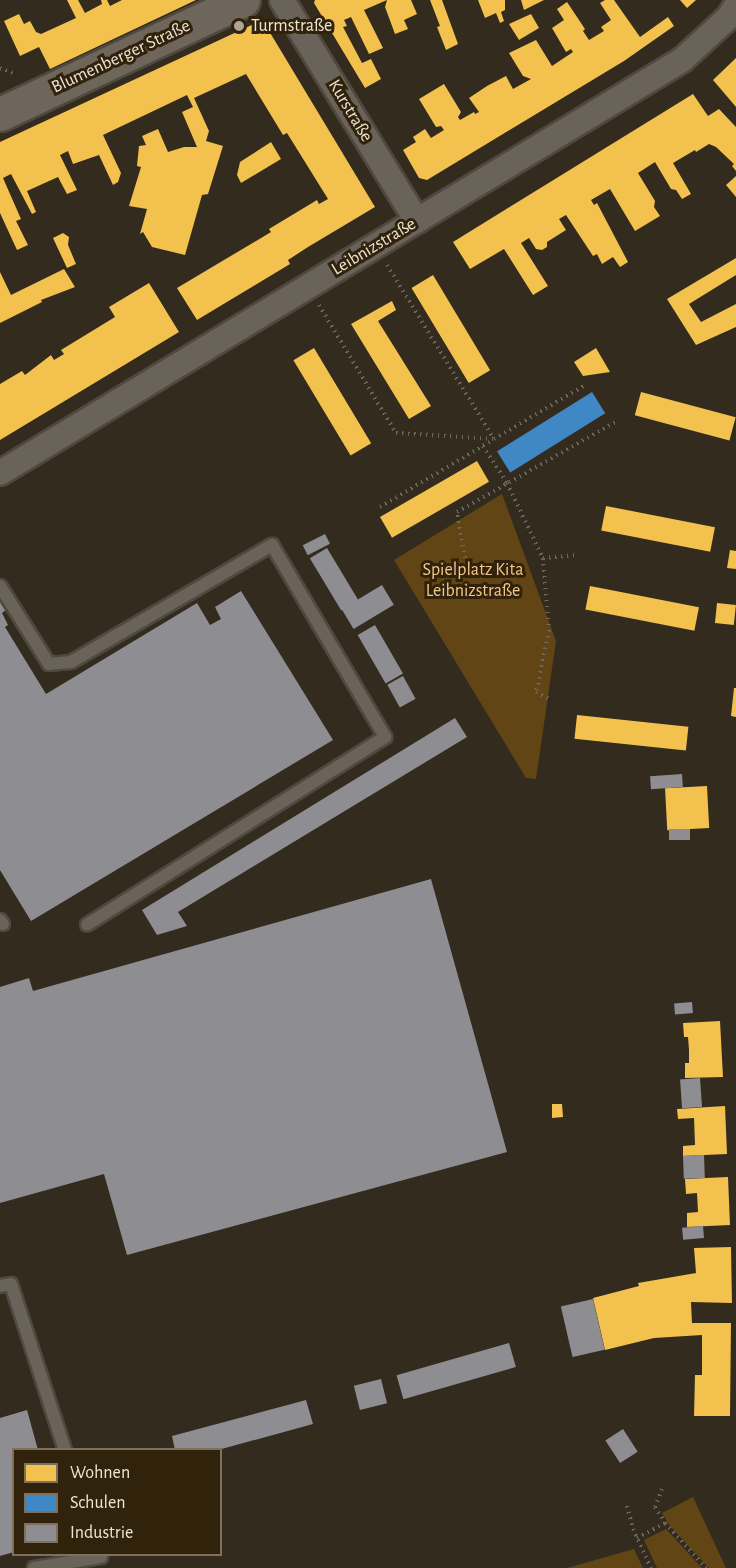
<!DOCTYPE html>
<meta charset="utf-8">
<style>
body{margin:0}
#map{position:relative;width:736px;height:1568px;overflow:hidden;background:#332b1e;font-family:"Alegreya Sans",sans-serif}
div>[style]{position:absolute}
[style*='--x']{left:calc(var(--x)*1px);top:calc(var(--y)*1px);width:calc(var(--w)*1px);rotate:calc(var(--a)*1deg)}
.green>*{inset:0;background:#624514}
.homes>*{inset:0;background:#f2c14e;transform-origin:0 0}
.schools>*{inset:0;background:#3f88c5;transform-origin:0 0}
.industry>*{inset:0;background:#8d8d92;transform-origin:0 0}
.path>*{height:4px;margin-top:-2px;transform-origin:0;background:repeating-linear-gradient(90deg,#6e675f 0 1.5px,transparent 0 6px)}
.roads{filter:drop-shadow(2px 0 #50493f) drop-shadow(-2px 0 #50493f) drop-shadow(0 2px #50493f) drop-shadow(0 -2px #50493f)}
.lane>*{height:12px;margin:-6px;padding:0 6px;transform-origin:6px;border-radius:6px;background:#6a635a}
.street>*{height:24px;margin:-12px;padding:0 12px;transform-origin:12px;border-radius:12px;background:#6a635a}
.secondary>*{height:33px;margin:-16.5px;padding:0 16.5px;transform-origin:16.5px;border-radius:16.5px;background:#6e665a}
.dots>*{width:16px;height:16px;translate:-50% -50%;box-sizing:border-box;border:3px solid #31220b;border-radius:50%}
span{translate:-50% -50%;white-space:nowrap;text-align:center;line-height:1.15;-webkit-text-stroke:6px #31220b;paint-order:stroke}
.poi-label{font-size:18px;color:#eee4d6}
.left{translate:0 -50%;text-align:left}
.street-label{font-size:18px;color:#eee4d6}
.park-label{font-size:18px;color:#f4c888}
.legend{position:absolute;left:12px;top:1448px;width:210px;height:108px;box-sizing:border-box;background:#31220b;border:2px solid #7d705c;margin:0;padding:8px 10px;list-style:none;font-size:18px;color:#eee4d6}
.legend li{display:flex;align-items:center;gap:12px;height:30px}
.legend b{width:30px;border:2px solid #7d705c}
</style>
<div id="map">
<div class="green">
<div style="clip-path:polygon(502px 494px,556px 641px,536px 779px,526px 778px,394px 560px)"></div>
<div style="clip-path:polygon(693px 1497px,726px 1568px,709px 1568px,670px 1526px,662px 1513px)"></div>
<div style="clip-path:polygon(666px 1529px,702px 1568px,657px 1568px,644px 1540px)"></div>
<div style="clip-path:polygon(634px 1549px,643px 1568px,567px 1568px)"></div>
</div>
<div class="homes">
<div style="clip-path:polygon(67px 0,78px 0,85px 13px,102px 4px,101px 0,107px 0,110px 6px,122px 0,196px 0,50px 69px,39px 47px,20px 56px,4px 21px,19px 14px,24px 24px,30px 21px,36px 32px,41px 34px,76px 18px)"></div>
<div style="clip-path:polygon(315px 0,387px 0,364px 10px,383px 48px,369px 54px,351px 17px,344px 20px,347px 26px,343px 27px,362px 63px,371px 59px,381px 79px,365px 88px,314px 3px)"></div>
<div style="clip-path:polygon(387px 0,411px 0,417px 14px,404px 20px,408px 29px,395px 34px,385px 7px)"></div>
<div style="clip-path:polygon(430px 0,442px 0,458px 44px,446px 50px,437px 27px,440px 26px)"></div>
<div style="clip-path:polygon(478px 0,505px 0,505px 10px,501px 12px,504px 21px,500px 23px,496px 13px,485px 18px)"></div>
<div style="clip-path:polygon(521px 0,544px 0,524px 10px)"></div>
<div style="clip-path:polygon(605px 0,614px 0,640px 37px,668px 17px,674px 26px,624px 61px,427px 180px,419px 178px,403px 150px,416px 142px,413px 137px,425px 129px,431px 138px,444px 130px,441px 126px,436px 127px,419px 99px,444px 84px,461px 112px,458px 117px,460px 120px,474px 112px,475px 114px,479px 112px,469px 98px,487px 86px,506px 76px,513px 89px,531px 79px,523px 76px,509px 53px,536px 40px,552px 66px,573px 52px,571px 49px,566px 52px,552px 28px,564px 20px,557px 9px,567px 2px,585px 29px,583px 31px,589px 40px,604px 31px,601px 27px,611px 20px,600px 3px)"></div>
<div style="clip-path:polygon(680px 0,696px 0,687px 8px)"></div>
<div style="clip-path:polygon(531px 14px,539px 28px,519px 40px,509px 24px)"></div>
<div style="clip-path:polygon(258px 22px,266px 26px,375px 207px,308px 247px,288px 260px,290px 264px,197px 320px,177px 288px,271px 232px,269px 229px,317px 200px,319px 204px,328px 199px,287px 133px,283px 135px,246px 74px,194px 98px,209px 131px,206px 141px,223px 146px,208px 194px,202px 195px,185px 255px,152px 247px,143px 232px,140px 234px,147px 209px,129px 206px,141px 167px,137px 166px,139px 146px,146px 145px,142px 136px,158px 129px,168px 152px,184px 147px,197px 147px,182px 112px,193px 107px,187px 95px,103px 135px,121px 173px,118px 182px,113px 185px,99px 155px,73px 164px,68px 151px,60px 155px,77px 190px,67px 194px,58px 177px,27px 191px,36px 212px,32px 214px,11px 174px,3px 178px,21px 219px,16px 221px,28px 245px,17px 250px,0 213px,0 142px)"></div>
<div style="clip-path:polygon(736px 58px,736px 107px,713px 80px)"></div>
<div style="clip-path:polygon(693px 94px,708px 116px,719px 109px,736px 127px,736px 171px,732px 166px,734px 164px,716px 147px,709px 144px,696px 152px,695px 150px,673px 163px,691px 194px,682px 199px,676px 190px,671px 189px,655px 162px,638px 173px,655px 201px,654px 207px,660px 216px,635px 231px,610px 189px,591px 200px,594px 205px,597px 203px,628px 262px,620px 267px,613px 257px,602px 264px,597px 254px,593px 256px,566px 215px,559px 219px,566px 230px,547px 242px,547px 247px,542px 250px,536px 249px,529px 238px,521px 243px,548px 286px,533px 295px,504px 249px,470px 269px,453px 242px)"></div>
<div style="clip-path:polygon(271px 142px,281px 159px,241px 183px,237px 175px,240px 162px)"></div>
<div style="clip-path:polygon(736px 176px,736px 197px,726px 185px)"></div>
<div style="clip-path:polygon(63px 233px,69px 237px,68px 245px,76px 264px,67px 268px,53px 238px)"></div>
<div style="clip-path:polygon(736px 258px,736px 275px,689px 304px,701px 322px,736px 304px,736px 327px,696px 345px,667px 299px)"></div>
<div style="clip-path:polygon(64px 269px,75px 287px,41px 300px,42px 302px,0 323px,0 272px,11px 295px)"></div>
<div style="left:433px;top:275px;width:111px;height:25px;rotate:59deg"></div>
<div style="clip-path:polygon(149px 283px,179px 332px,0 440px,0 384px,22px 371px,25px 375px,51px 355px,54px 360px,64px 354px,61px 350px,115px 317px,109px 307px)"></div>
<div style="clip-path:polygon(392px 301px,396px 310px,378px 321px,431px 406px,409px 419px,351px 324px)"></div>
<div style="left:314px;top:348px;width:111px;height:24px;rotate:59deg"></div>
<div style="clip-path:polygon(596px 348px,610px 372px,583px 376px,574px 362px)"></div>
<div style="left:641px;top:392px;width:98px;height:24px;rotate:15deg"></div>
<div style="left:477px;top:461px;width:24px;height:112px;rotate:60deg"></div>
<div style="left:606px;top:506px;width:111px;height:25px;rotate:11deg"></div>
<div style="clip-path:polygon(730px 550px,736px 551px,736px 569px,727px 568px)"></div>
<div style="left:590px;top:586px;width:111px;height:24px;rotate:11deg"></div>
<div style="left:717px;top:603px;width:19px;height:20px;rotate:6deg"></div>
<div style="clip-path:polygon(734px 688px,736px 688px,736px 717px,731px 716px)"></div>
<div style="left:577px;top:715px;width:112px;height:24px;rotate:6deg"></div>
<div style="left:707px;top:786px;width:42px;height:42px;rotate:87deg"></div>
<div style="clip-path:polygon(720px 1021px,723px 1077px,685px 1078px,685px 1063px,689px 1063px,689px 1050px,688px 1037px,684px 1037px,683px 1023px)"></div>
<div style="clip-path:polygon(552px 1104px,562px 1104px,563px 1117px,552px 1118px)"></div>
<div style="clip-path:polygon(725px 1106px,727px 1154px,683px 1156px,683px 1146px,695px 1145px,694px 1118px,678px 1119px,677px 1109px)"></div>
<div style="clip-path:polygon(728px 1177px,730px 1225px,687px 1227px,687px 1213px,698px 1212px,697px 1193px,686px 1194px,685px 1179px)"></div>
<div style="clip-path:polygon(731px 1247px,732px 1303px,691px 1302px,692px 1323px,731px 1323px,730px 1416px,694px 1416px,695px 1375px,702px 1375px,702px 1335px,654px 1338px,605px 1350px,593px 1298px,639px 1286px,638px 1283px,696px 1273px,694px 1248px)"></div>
</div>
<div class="schools">
<div style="left:592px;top:392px;width:25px;height:112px;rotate:58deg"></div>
</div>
<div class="industry">
<div style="left:325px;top:534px;width:11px;height:25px;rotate:63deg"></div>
<div style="left:327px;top:548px;width:61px;height:20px;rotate:59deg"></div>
<div style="left:382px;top:585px;width:23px;height:47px;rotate:59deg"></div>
<div style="clip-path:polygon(241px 591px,333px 740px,31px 921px,0 870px,0 601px,6px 610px,2px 613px,8px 625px,5px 627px,46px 694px,197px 603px,210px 625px,221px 619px,215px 607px)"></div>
<div style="left:375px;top:625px;width:56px;height:20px;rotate:60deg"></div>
<div style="left:403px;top:676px;width:26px;height:18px;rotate:61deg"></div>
<div style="clip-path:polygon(455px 718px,467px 737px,178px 912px,187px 926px,157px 935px,142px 910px)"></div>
<div style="left:682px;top:774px;width:13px;height:32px;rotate:86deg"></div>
<div style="left:690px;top:829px;width:11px;height:21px;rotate:90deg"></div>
<div style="clip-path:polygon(431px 879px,507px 1152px,127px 1255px,104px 1174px,0 1203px,0 987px,29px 978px,33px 991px)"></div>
<div style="left:692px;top:1002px;width:11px;height:18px;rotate:85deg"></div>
<div style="left:700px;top:1078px;width:29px;height:20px;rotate:86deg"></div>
<div style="left:704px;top:1155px;width:23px;height:21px;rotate:88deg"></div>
<div style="left:703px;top:1226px;width:12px;height:21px;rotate:85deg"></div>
<div style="left:593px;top:1299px;width:52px;height:33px;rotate:77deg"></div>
<div style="left:509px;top:1343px;width:25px;height:117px;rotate:74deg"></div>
<div style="left:381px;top:1379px;width:25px;height:28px;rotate:76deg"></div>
<div style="clip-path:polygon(306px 1400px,313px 1424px,218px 1450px,175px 1450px,172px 1436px)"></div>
<div style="clip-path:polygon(27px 1410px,38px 1450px,14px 1450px,14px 1552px,0 1556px,0 1418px)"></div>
<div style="left:623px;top:1429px;width:27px;height:21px;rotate:57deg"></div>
</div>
<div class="path">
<div style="--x:0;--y:68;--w:17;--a:21"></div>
<div style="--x:387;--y:265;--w:204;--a:58.4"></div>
<div style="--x:494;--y:439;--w:108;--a:-30.6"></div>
<div style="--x:319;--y:305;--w:149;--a:59"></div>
<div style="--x:396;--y:433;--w:98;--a:3.5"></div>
<div style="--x:483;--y:446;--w:44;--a:57"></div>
<div style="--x:507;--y:483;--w:83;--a:64.4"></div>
<div style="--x:543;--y:558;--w:36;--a:-5"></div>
<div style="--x:380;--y:507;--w:131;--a:-30.7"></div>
<div style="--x:543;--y:558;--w:72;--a:85.2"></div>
<div style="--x:549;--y:630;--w:63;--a:101.8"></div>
<div style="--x:536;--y:692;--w:16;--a:27"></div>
<div style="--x:466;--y:564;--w:53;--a:-99.8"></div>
<div style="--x:457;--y:512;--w:184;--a:-29.6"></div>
<div style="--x:662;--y:1489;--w:19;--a:111"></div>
<div style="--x:655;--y:1507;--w:19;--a:58"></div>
<div style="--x:627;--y:1506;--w:24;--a:75"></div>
<div style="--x:633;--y:1529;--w:43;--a:65.2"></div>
<div style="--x:637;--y:1538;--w:32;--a:-28"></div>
<div style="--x:665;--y:1523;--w:61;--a:47.7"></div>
</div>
<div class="roads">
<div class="lane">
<div style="--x:0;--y:586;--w:92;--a:57.9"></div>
<div style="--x:49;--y:664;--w:22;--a:-5"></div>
<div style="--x:71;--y:662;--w:233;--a:-30.2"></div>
<div style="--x:272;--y:545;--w:223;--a:59.5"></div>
<div style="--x:385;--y:737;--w:352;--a:147.8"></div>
<div style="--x:0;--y:920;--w:5;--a:53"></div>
<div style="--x:0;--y:1286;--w:11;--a:-10"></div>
<div style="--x:11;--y:1284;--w:175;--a:72"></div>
<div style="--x:34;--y:1568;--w:68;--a:-9.3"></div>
</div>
<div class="street">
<div style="--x:282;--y:0;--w:259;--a:58.6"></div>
<div style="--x:0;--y:473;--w:797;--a:-31.2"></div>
<div style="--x:682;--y:60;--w:64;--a:-42.5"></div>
<div style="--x:729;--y:17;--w:13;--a:-58"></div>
</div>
<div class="secondary">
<div style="--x:0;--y:114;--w:268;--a:-25.1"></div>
</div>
</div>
<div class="dots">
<div style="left:239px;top:26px;background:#ada396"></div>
</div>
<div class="poi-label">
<span class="left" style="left:251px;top:26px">Turmstraße</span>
</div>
<div class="street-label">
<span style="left:121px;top:57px;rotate:-25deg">Blumenberger Straße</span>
<span style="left:350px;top:111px;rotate:59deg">Kurstraße</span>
<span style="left:374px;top:247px;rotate:-31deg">Leibnizstraße</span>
</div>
<div class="park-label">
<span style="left:473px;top:581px">Spielplatz Kita<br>Leibnizstraße</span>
</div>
<ul class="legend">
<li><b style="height:16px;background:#f2c14e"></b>Wohnen</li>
<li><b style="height:16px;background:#3f88c5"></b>Schulen</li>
<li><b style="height:16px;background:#8d8d92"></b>Industrie</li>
</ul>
</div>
